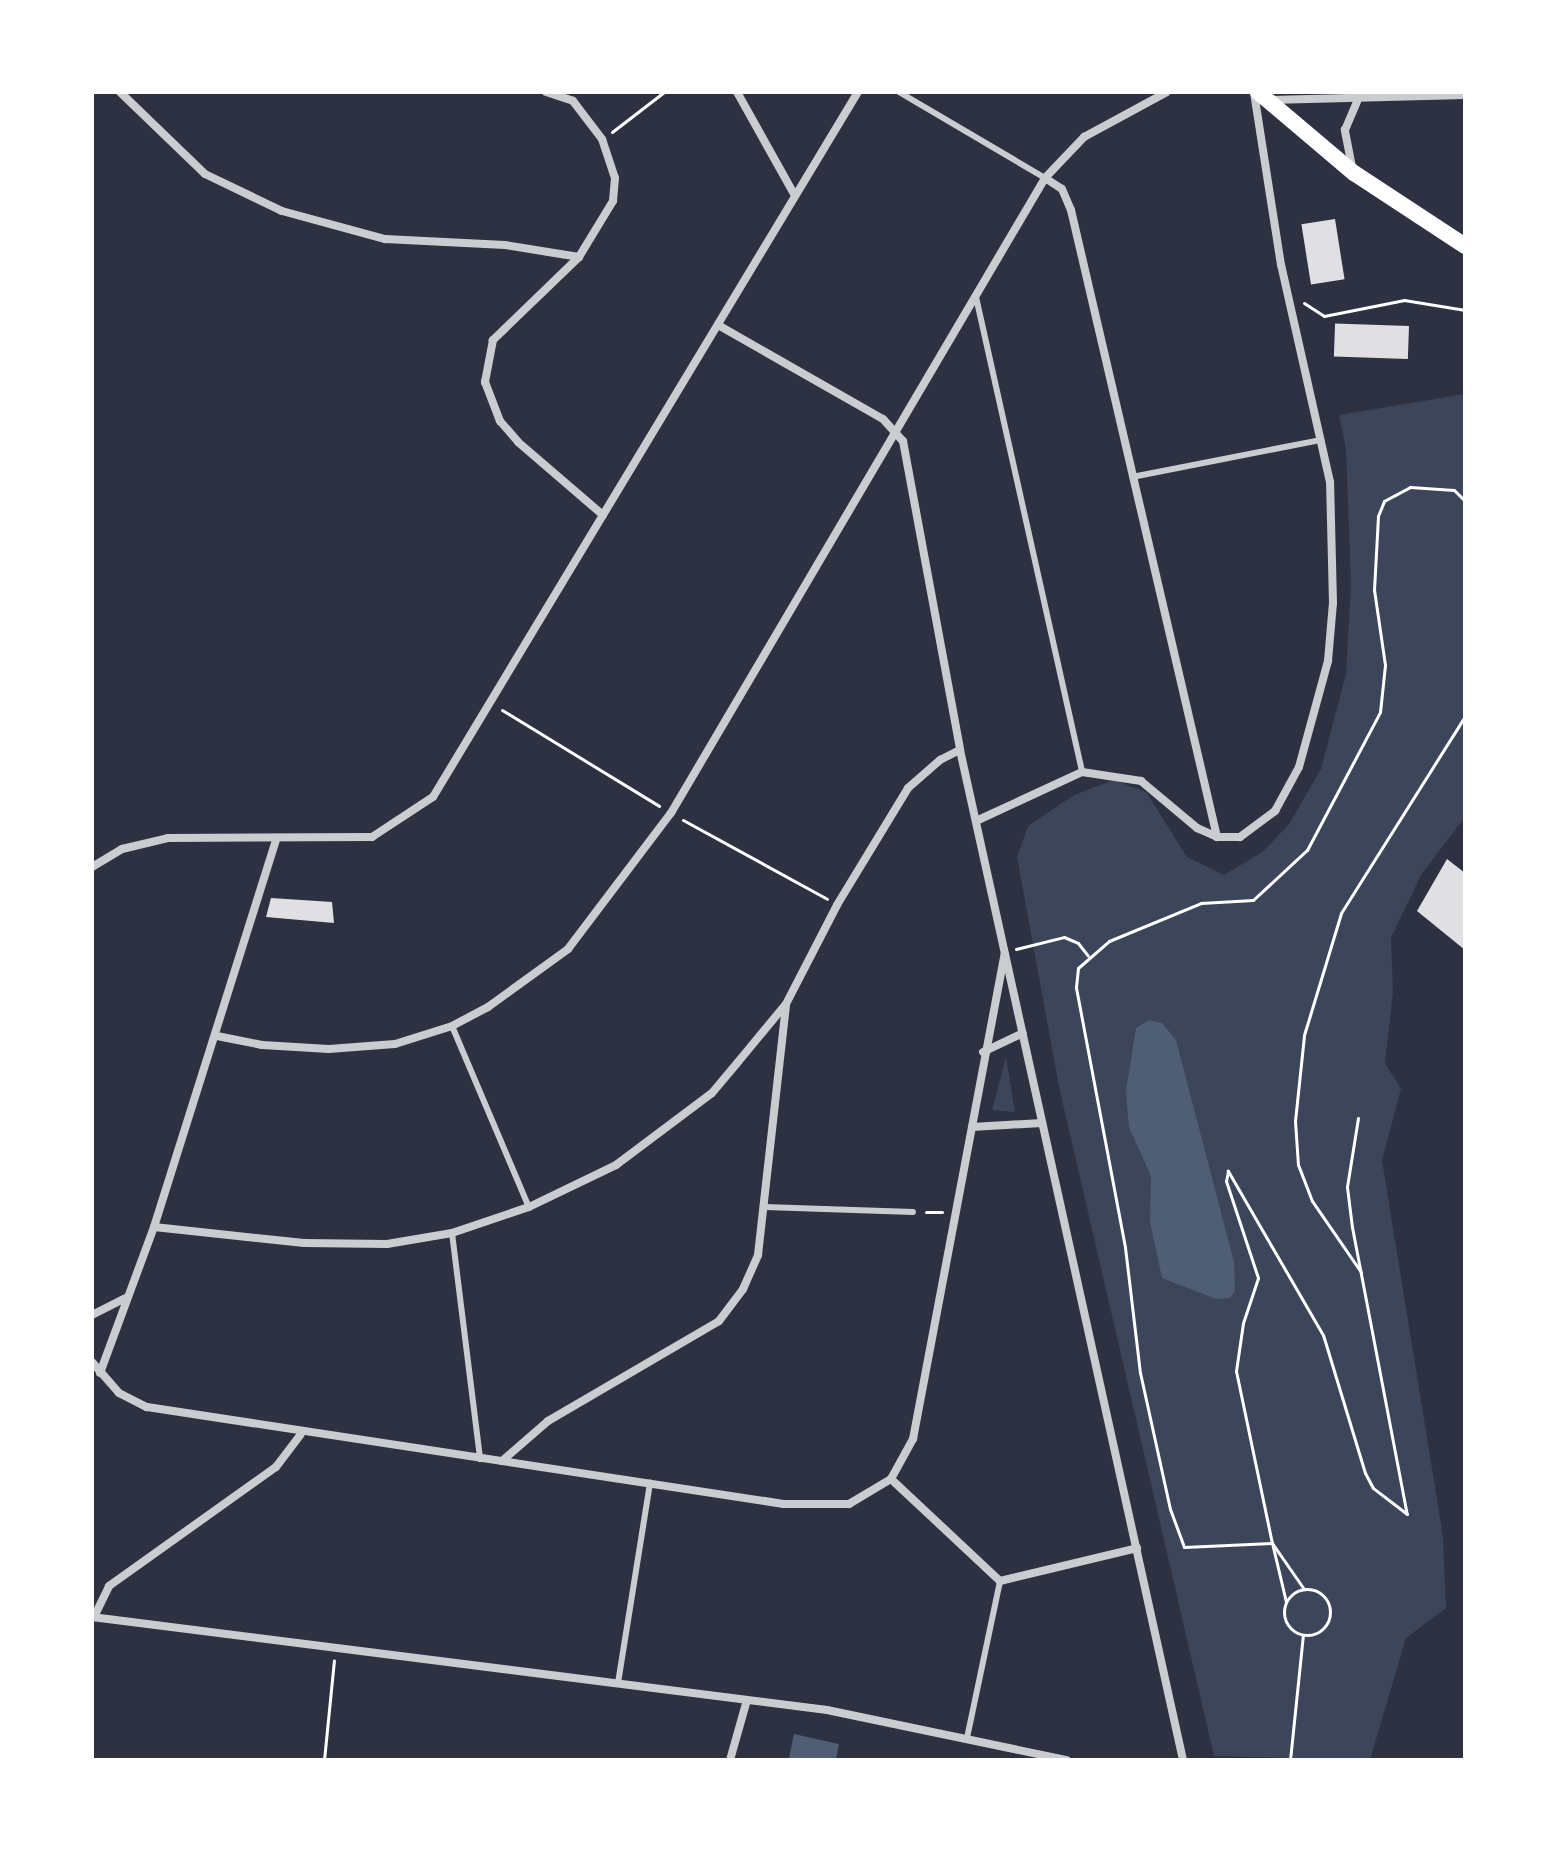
<!DOCTYPE html>
<style>
body{margin:0}
#map{position:relative;width:1557px;height:1852px;overflow:hidden;background:#2d3142;font-family:"Open Sans",sans-serif}
div>[style]{position:absolute}
[style*='--x']{left:calc(var(--x)*1px);top:calc(var(--y)*1px);width:calc(var(--w)*1px);rotate:calc(var(--a)*1deg)}
.green>*{inset:0;background:#3c4559}
.water>*{inset:0;background:#4f5d75}
.building>*{inset:0;background:#e0e0e3;transform-origin:0 0}
.path>*{height:3px;margin:-1.5px;padding:0 1.5px;transform-origin:1.5px;border-radius:1.5px;background:#fff}
.path>.ring{margin:-1.5px;padding:0;box-sizing:content-box;background:none;border:3px solid #fff;border-radius:50%}
.service>*{height:6px;margin:-3px;padding:0 3px;transform-origin:3px;border-radius:3px;background:#caccd0}
.minor>*{height:8px;margin:-4px;padding:0 4px;transform-origin:4px;border-radius:4px;background:#caccd0}
.secondary>*{height:16px;margin:-8px;padding:0 8px;transform-origin:8px;border-radius:8px;background:#fff}
span{translate:-50% -50%;white-space:nowrap;text-align:center;line-height:1.15;-webkit-text-stroke:7px #fff;paint-order:stroke}
.frame{position:absolute;inset:0;border:94px solid #fff;pointer-events:none}
</style>
<div id="map">
<div class="green">
<div style="clip-path:polygon(1465px 394px,1465px 817px,1421px 875px,1391px 938px,1393px 992px,1385px 1063px,1401px 1089px,1382px 1160px,1443px 1536px,1446px 1608px,1406px 1638px,1370px 1760px,1214px 1756px,1059px 1087px,1017px 857px,1028px 826px,1074px 795px,1114px 780px,1146px 792px,1187px 857px,1224px 875px,1264px 851px,1289px 824px,1321px 769px,1346px 674px,1351px 584px,1346px 450px,1339px 415px)"></div>
<div style="clip-path:polygon(1006px 1057px,1015px 1112px,992px 1110px)"></div>
</div>
<div class="water">
<div style="clip-path:polygon(1149px 1020px,1162px 1023px,1176px 1040px,1234px 1262px,1235px 1291px,1230px 1298px,1216px 1299px,1162px 1278px,1150px 1222px,1151px 1176px,1129px 1127px,1126px 1091px,1136px 1028px)"></div>
<div style="clip-path:polygon(794px 1734px,839px 1744px,836px 1760px,789px 1758px)"></div>
</div>
<div class="building">
<div style="left:1335px;top:219px;width:61px;height:34px;rotate:81deg"></div>
<div style="left:1409px;top:326px;width:33px;height:74px;rotate:92deg"></div>
<div style="clip-path:polygon(1447px 859px,1465px 873px,1465px 950px,1417px 911px)"></div>
<div style="clip-path:polygon(271px 898px,332px 902px,334px 923px,266px 917px)"></div>
</div>
<div class="path">
<div style="--x:612;--y:132;--w:66;--a:-37.6"></div>
<div style="--x:1304;--y:303;--w:24;--a:33"></div>
<div style="--x:1324;--y:316;--w:82;--a:-11.3"></div>
<div style="--x:1404;--y:300;--w:62;--a:9.3"></div>
<div style="--x:502;--y:710;--w:184;--a:31.4"></div>
<div style="--x:683;--y:820;--w:164;--a:28.7"></div>
<div style="--x:1016;--y:949;--w:49;--a:-14"></div>
<div style="--x:1064;--y:937;--w:15;--a:23"></div>
<div style="--x:1078;--y:943;--w:16;--a:52"></div>
<div style="--x:1358;--y:1118;--w:70;--a:99.1"></div>
<div style="--x:1347;--y:1187;--w:40;--a:82.9"></div>
<div style="--x:1352;--y:1227;--w:292;--a:79.2"></div>
<div style="--x:1407;--y:1514;--w:43;--a:-142.6"></div>
<div style="--x:1373;--y:1488;--w:17;--a:-118"></div>
<div style="--x:1365;--y:1473;--w:144;--a:-106.9"></div>
<div style="--x:1323;--y:1335;--w:190;--a:-120.1"></div>
<div style="--x:1228;--y:1171;--w:10;--a:101"></div>
<div style="--x:1226;--y:1181;--w:102;--a:71.7"></div>
<div style="--x:1258;--y:1278;--w:47;--a:108.4"></div>
<div style="--x:1243;--y:1323;--w:49;--a:98.3"></div>
<div style="--x:1236;--y:1371;--w:176;--a:78.2"></div>
<div style="--x:1272;--y:1543;--w:88;--a:177.4"></div>
<div style="--x:1184;--y:1547;--w:40;--a:-110.2"></div>
<div style="--x:1170;--y:1509;--w:139;--a:-102.4"></div>
<div style="--x:1140;--y:1373;--w:127;--a:-96.8"></div>
<div style="--x:1125;--y:1247;--w:265;--a:-100.7"></div>
<div style="--x:1076;--y:987;--w:19;--a:-84"></div>
<div style="--x:1078;--y:968;--w:41;--a:-41.1"></div>
<div style="--x:1109;--y:941;--w:100;--a:-22.4"></div>
<div style="--x:1201;--y:903;--w:52;--a:-3.3"></div>
<div style="--x:1253;--y:900;--w:74;--a:-42.8"></div>
<div style="--x:1307;--y:850;--w:156;--a:-62.1"></div>
<div style="--x:1380;--y:712;--w:47;--a:-83.9"></div>
<div style="--x:1385;--y:665;--w:76;--a:-98.3"></div>
<div style="--x:1374;--y:590;--w:74;--a:-86.9"></div>
<div style="--x:1378;--y:516;--w:16;--a:-68"></div>
<div style="--x:1384;--y:501;--w:30;--a:-28"></div>
<div style="--x:1410;--y:487;--w:44;--a:3.9"></div>
<div style="--x:1454;--y:490;--w:16;--a:45"></div>
<div style="--x:926;--y:1212;--w:16;--a:0"></div>
<div style="--x:1361;--y:1272;--w:86;--a:-124.6"></div>
<div style="--x:1312;--y:1201;--w:39;--a:-111"></div>
<div style="--x:1298;--y:1165;--w:44;--a:-93.9"></div>
<div style="--x:1295;--y:1121;--w:86;--a:-84"></div>
<div style="--x:1304;--y:1035;--w:127;--a:-73.1"></div>
<div style="--x:1341;--y:913;--w:233;--a:-57.8"></div>
<div class="ring" style="left:1284px;top:1589px;width:43px;height:43px"></div>
<div style="--x:1286;--y:1602;--w:61;--a:-103.3"></div>
<div style="--x:1272;--y:1543;--w:56;--a:55.2"></div>
<div style="--x:324;--y:1760;--w:100;--a:-84.3"></div>
<div style="--x:1290;--y:1760;--w:126;--a:-84.1"></div>
</div>
<div class="service">
<div style="--x:899;--y:92;--w:169;--a:30.5"></div>
<div style="--x:976;--y:297;--w:487;--a:77.4"></div>
<div style="--x:1132;--y:477;--w:193;--a:-11.1"></div>
<div style="--x:452;--y:1026;--w:197;--a:67"></div>
<div style="--x:765;--y:1207;--w:148;--a:1.9"></div>
<div style="--x:452;--y:1233;--w:228;--a:82.9"></div>
<div style="--x:618;--y:1683;--w:203;--a:-80.9"></div>
<div style="--x:967;--y:1738;--w:160;--a:-78.1"></div>
</div>
<div class="minor">
<div style="--x:120;--y:92;--w:118;--a:44"></div>
<div style="--x:205;--y:174;--w:85;--a:25.7"></div>
<div style="--x:282;--y:211;--w:107;--a:15.2"></div>
<div style="--x:385;--y:239;--w:120;--a:2.9"></div>
<div style="--x:505;--y:245;--w:75;--a:9.2"></div>
<div style="--x:546;--y:92;--w:28;--a:18"></div>
<div style="--x:573;--y:101;--w:48;--a:52.7"></div>
<div style="--x:602;--y:139;--w:41;--a:71.6"></div>
<div style="--x:615;--y:178;--w:23;--a:95"></div>
<div style="--x:613;--y:201;--w:66;--a:121.3"></div>
<div style="--x:579;--y:257;--w:120;--a:136"></div>
<div style="--x:493;--y:340;--w:43;--a:100.8"></div>
<div style="--x:485;--y:382;--w:42;--a:69"></div>
<div style="--x:500;--y:421;--w:28;--a:49"></div>
<div style="--x:518;--y:442;--w:112;--a:40.7"></div>
<div style="--x:737;--y:92;--w:117;--a:60.8"></div>
<div style="--x:1270;--y:100;--w:195;--a:-1.5"></div>
<div style="--x:1352;--y:167;--w:38;--a:-101"></div>
<div style="--x:1345;--y:130;--w:34;--a:-67"></div>
<div style="--x:1045;--y:178;--w:20;--a:33"></div>
<div style="--x:1062;--y:189;--w:23;--a:67"></div>
<div style="--x:1071;--y:210;--w:644;--a:76.89"></div>
<div style="--x:718;--y:325;--w:190;--a:29.7"></div>
<div style="--x:883;--y:419;--w:30;--a:48"></div>
<div style="--x:903;--y:441;--w:314;--a:79.5"></div>
<div style="--x:960;--y:750;--w:1034;--a:77.55"></div>
<div style="--x:976;--y:821;--w:117;--a:-24.8"></div>
<div style="--x:1082;--y:772;--w:60;--a:8.7"></div>
<div style="--x:1141;--y:781;--w:73;--a:40"></div>
<div style="--x:1197;--y:828;--w:22;--a:24"></div>
<div style="--x:1217;--y:837;--w:23;--a:0"></div>
<div style="--x:1240;--y:837;--w:44;--a:-36.6"></div>
<div style="--x:1275;--y:811;--w:50;--a:-61.4"></div>
<div style="--x:1299;--y:767;--w:110;--a:-74.7"></div>
<div style="--x:1328;--y:661;--w:58;--a:-85.1"></div>
<div style="--x:1333;--y:603;--w:121;--a:-91.4"></div>
<div style="--x:1330;--y:482;--w:222;--a:-102.7"></div>
<div style="--x:1281;--y:265;--w:175;--a:-98.9"></div>
<div style="--x:92;--y:867;--w:35;--a:-31"></div>
<div style="--x:122;--y:849;--w:47;--a:-13.4"></div>
<div style="--x:168;--y:838;--w:204;--a:-0.3"></div>
<div style="--x:372;--y:837;--w:73;--a:-33.3"></div>
<div style="--x:433;--y:797;--w:823;--a:-58.92"></div>
<div style="--x:217;--y:1036;--w:46;--a:11.3"></div>
<div style="--x:262;--y:1045;--w:67;--a:3.4"></div>
<div style="--x:329;--y:1049;--w:66;--a:-4.3"></div>
<div style="--x:395;--y:1044;--w:60;--a:-17.5"></div>
<div style="--x:452;--y:1026;--w:41;--a:-27.8"></div>
<div style="--x:488;--y:1007;--w:99;--a:-35.9"></div>
<div style="--x:568;--y:949;--w:171;--a:-52.9"></div>
<div style="--x:671;--y:813;--w:737;--a:-59.5"></div>
<div style="--x:1045;--y:178;--w:57;--a:-46.4"></div>
<div style="--x:1084;--y:137;--w:94;--a:-28.5"></div>
<div style="--x:983;--y:1052;--w:44;--a:-25.4"></div>
<div style="--x:972;--y:1127;--w:70;--a:-3.3"></div>
<div style="--x:154;--y:1227;--w:151;--a:6.1"></div>
<div style="--x:304;--y:1243;--w:83;--a:0.7"></div>
<div style="--x:387;--y:1244;--w:66;--a:-9.6"></div>
<div style="--x:452;--y:1233;--w:81;--a:-18.7"></div>
<div style="--x:529;--y:1207;--w:97;--a:-25.8"></div>
<div style="--x:616;--y:1165;--w:120;--a:-36.9"></div>
<div style="--x:712;--y:1093;--w:40;--a:-50"></div>
<div style="--x:738;--y:1062;--w:75;--a:-50.4"></div>
<div style="--x:786;--y:1004;--w:111;--a:-62.7"></div>
<div style="--x:837;--y:905;--w:137;--a:-58.7"></div>
<div style="--x:908;--y:788;--w:43;--a:-41.2"></div>
<div style="--x:940;--y:760;--w:22;--a:-27"></div>
<div style="--x:92;--y:1315;--w:37;--a:-27"></div>
<div style="--x:92;--y:1362;--w:41;--a:48.9"></div>
<div style="--x:119;--y:1393;--w:31;--a:27"></div>
<div style="--x:147;--y:1407;--w:644;--a:8.66"></div>
<div style="--x:784;--y:1504;--w:65;--a:0"></div>
<div style="--x:849;--y:1504;--w:49;--a:-30.8"></div>
<div style="--x:891;--y:1479;--w:46;--a:-61.2"></div>
<div style="--x:913;--y:1439;--w:494;--a:-79.3"></div>
<div style="--x:100;--y:1373;--w:156;--a:-69.7"></div>
<div style="--x:154;--y:1227;--w:408;--a:-72.5"></div>
<div style="--x:502;--y:1461;--w:61;--a:-41"></div>
<div style="--x:548;--y:1421;--w:198;--a:-30.3"></div>
<div style="--x:719;--y:1321;--w:40;--a:-53"></div>
<div style="--x:743;--y:1289;--w:37;--a:-66"></div>
<div style="--x:758;--y:1255;--w:252;--a:-83.6"></div>
<div style="--x:891;--y:1479;--w:149;--a:43.1"></div>
<div style="--x:1000;--y:1581;--w:141;--a:-13.5"></div>
<div style="--x:92;--y:1617;--w:741;--a:7.21"></div>
<div style="--x:827;--y:1710;--w:245;--a:11.8"></div>
<div style="--x:94;--y:1617;--w:34;--a:-64"></div>
<div style="--x:109;--y:1586;--w:205;--a:-35.5"></div>
<div style="--x:276;--y:1467;--w:41;--a:-52.9"></div>
<div style="--x:730;--y:1760;--w:62;--a:-74.2"></div>
</div>
<div class="secondary">
<div style="--x:1258;--y:92;--w:126;--a:40.2"></div>
<div style="--x:1354;--y:173;--w:133;--a:33.3"></div>
</div>
<div class="frame"></div>
</div>
